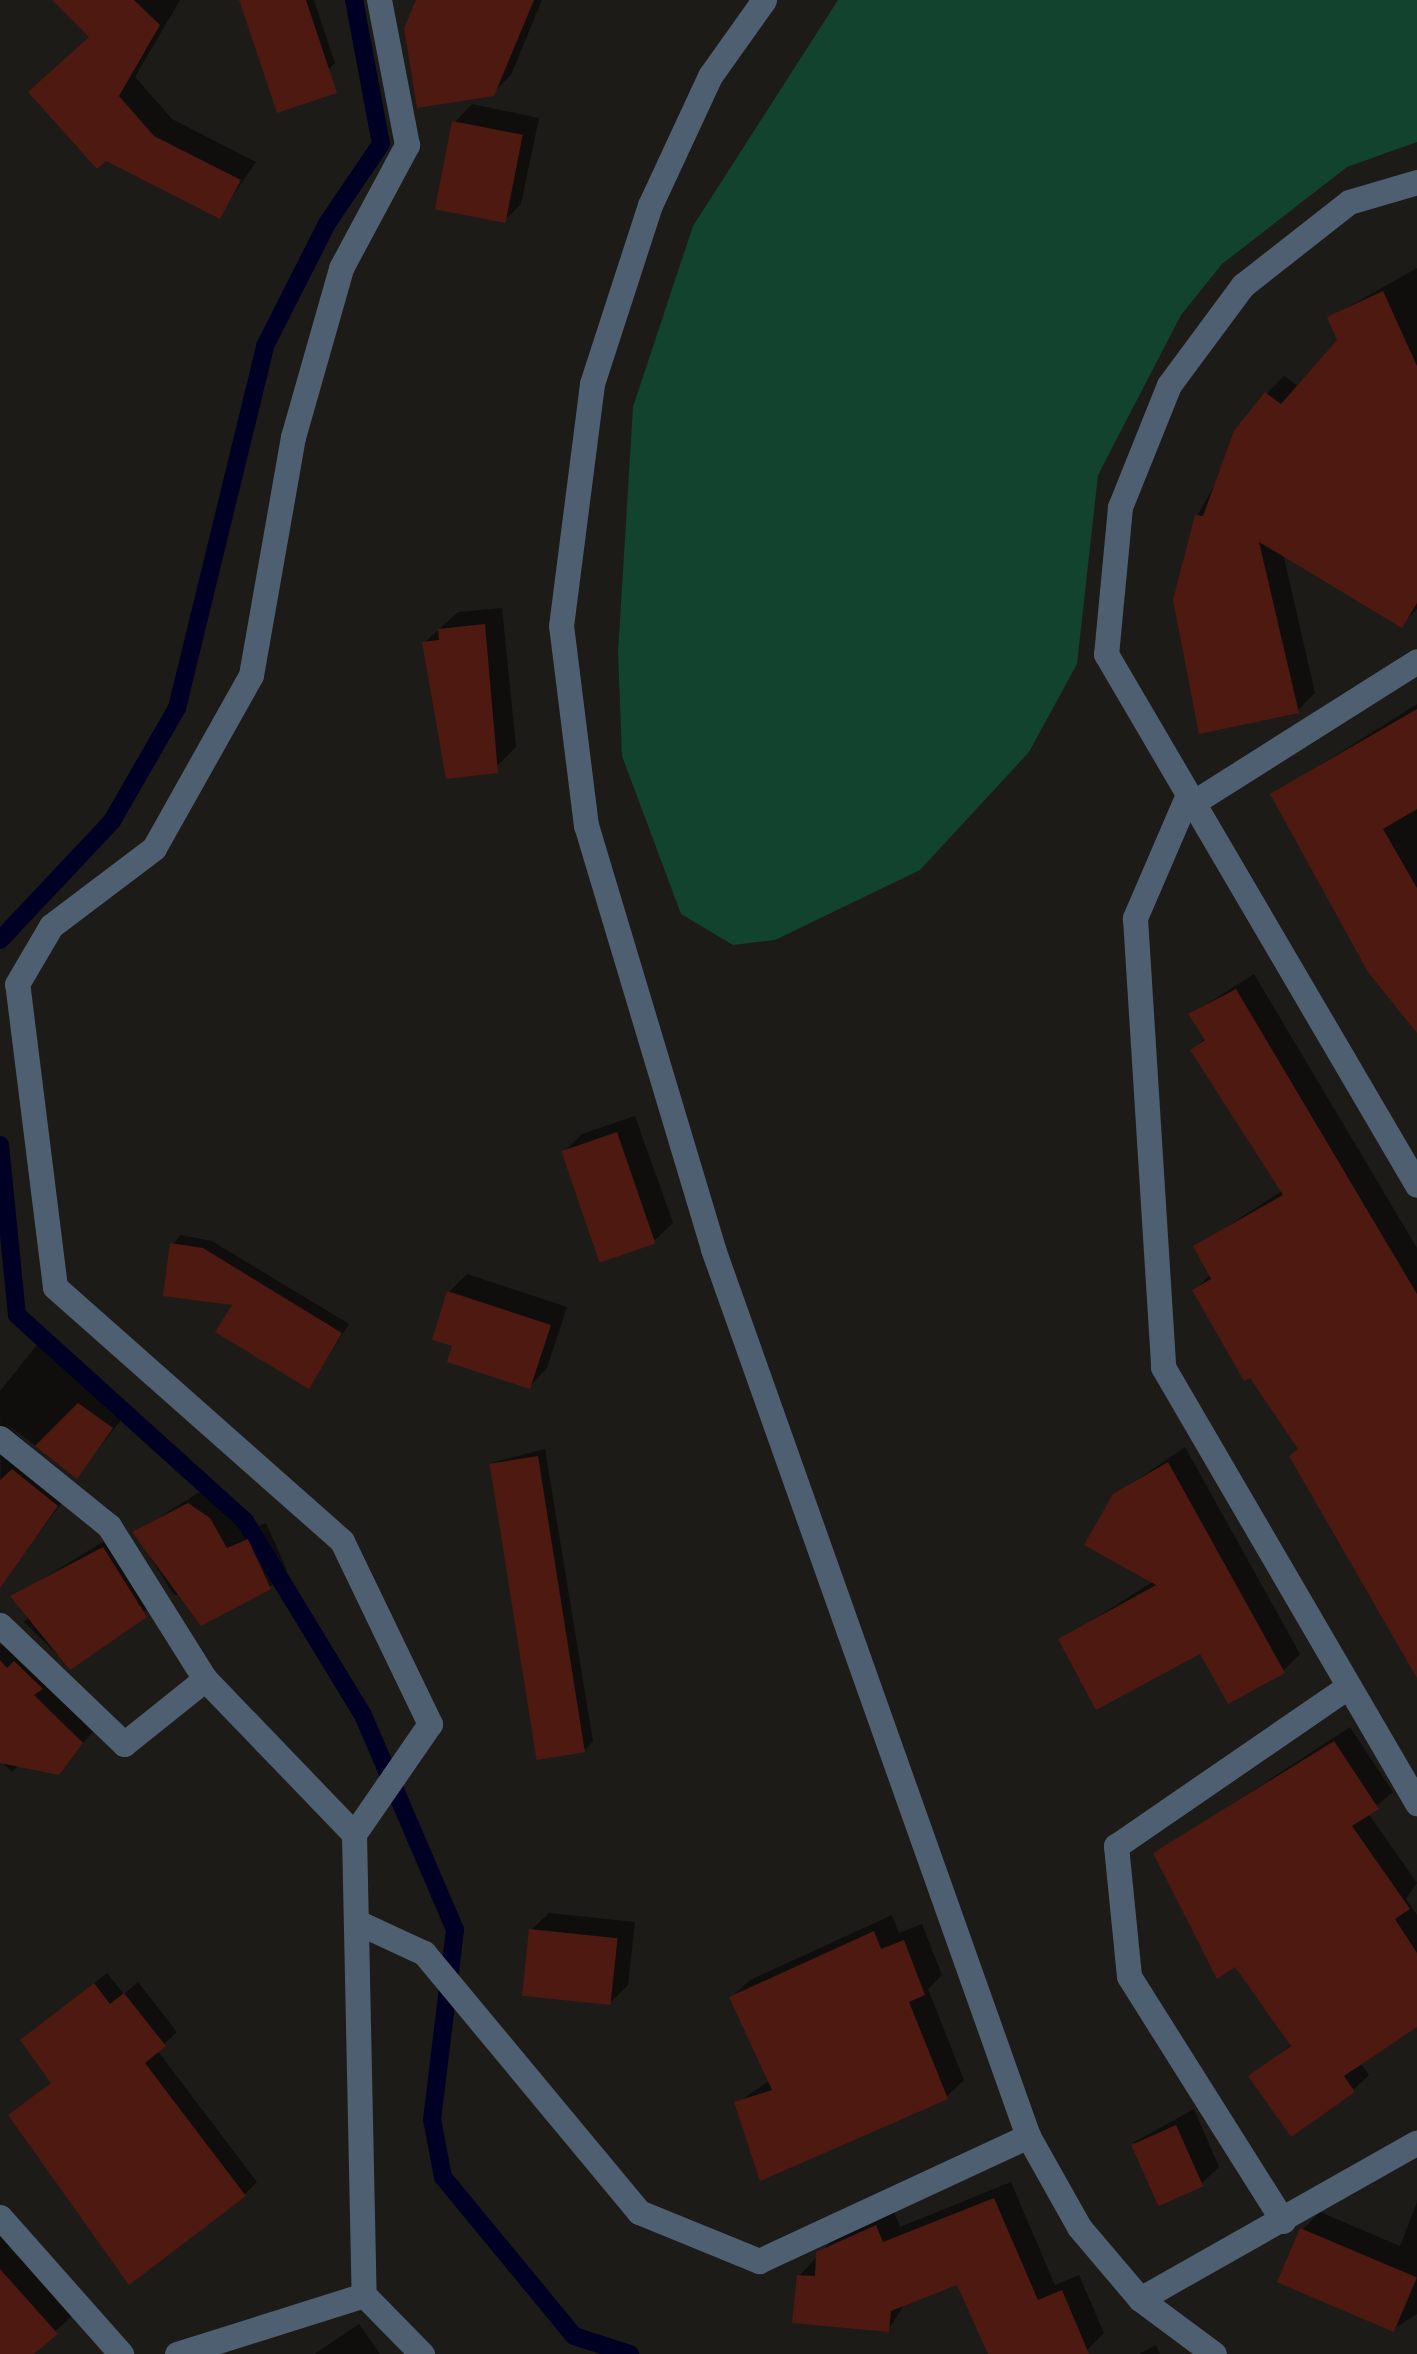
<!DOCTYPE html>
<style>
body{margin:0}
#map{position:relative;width:1417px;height:2354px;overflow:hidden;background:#1d1b17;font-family:"Work Sans",sans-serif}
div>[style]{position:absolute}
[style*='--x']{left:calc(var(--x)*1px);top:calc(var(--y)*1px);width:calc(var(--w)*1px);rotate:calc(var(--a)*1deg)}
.green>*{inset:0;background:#11432e}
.shadow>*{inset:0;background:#0007}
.stream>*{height:18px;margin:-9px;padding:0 9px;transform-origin:9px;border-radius:9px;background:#000024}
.building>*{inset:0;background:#4e1911;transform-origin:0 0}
.minor>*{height:25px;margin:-12.5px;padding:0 12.5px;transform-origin:12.5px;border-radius:12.5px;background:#4f5f72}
.tertiary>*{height:25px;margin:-12.5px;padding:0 12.5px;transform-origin:12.5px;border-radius:12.5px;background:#4f5f72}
span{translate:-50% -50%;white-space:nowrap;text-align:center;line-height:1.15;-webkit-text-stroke:10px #1d1b17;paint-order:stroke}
</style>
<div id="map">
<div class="green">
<div style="clip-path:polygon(838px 0,1417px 0,1417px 142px,1347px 167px,1222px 264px,1181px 315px,1098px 475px,1077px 664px,1029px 752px,920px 870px,775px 940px,733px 945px,681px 914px,622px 756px,618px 653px,633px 407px,693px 226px)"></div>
</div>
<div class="shadow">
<div style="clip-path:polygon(56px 0,180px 0,135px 77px,172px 119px,256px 162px,219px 216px,105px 158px,92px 36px)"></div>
<div style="clip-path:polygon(260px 0,314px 0,335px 63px,325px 73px)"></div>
<div style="clip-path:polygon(419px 0,542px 0,511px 75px,492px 94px)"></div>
<div style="clip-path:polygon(472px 104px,539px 118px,521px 204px,504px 221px,443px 208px,455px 122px)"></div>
<div style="clip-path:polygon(1417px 268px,1417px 609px,1401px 625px,1283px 553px,1315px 693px,1297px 711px,1197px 516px,1266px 394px,1284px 376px,1300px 387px,1340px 341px,1330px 317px)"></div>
<div style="clip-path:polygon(502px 608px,516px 747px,498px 765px,448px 776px,424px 643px,458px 612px)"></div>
<div style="clip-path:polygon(1417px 704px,1417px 1030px,1273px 795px)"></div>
<div style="clip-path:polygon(1254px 974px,1417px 1248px,1417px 1675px,1300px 1448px,1195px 1290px,1211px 1274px,1196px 1247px,1283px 1190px,1193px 1050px,1206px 1037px,1191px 1014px)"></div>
<div style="clip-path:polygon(635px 1116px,673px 1223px,655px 1240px,564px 1152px,582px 1134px)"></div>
<div style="clip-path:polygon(181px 1235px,212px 1241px,349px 1324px,309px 1386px,173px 1244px)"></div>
<div style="clip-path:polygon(467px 1274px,567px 1307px,547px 1368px,530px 1386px,455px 1344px,449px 1292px)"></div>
<div style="clip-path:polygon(37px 1345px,129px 1410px,77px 1476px,5px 1423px,74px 1487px,1px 1583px,0 1391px)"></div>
<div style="clip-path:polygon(1185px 1447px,1300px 1654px,1283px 1671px,1201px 1651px,1061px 1640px,1154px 1581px,1115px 1495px)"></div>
<div style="clip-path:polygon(545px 1449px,593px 1741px,585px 1750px,491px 1463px)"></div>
<div style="clip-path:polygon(207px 1487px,245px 1532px,266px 1523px,287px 1570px,270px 1587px,174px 1595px,135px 1533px)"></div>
<div style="clip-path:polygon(121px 1531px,163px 1598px,70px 1667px,24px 1622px,32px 1614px,14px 1596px)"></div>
<div style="clip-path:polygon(15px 1631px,98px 1726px,58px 1772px,20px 1764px,12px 1772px,0 1760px,0 1646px)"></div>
<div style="clip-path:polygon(1350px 1727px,1393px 1792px,1368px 1813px,1417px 1883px,1406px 1899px,1417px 1915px,1417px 2024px,1360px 2062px,1369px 2075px,1353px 2090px,1251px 2077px,1292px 2044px,1156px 1854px)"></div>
<div style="clip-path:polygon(549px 1913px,635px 1922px,628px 1985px,610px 2003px,531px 1930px)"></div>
<div style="clip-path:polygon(892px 1915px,899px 1933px,922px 1924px,942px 1975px,928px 1989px,964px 2080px,946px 2097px,762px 2177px,737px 2103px,770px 2080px,732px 1997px,750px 1980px)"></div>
<div style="clip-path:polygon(107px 1973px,124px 1994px,138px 1982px,177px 2032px,157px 2050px,257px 2182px,244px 2195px,11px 2115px,53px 2081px,36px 2028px)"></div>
<div style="clip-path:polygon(1194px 2109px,1219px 2167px,1201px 2184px,1133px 2143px)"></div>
<div style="clip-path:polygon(1011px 2182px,1055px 2285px,1079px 2275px,1104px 2333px,1087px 2350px,991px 2354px,958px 2281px,906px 2302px,888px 2330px,799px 2276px,836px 2236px,893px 2209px,900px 2227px)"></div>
<div style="clip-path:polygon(1417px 2202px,1417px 2314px,1392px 2330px,1302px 2230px,1320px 2212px,1400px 2246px)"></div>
<div style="clip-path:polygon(0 2235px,72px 2316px,30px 2354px,0 2354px)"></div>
<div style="clip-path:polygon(359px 2324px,380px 2354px,315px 2354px,316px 2353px)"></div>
<div style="clip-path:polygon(1156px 2345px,1160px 2354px,1139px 2354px)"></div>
</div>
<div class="stream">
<div style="--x:0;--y:940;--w:163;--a:-46.7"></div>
<div style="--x:112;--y:821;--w:130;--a:-60.1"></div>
<div style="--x:177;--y:708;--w:373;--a:-76.3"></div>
<div style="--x:265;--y:346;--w:139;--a:-63.1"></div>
<div style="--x:328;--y:222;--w:94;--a:-55.8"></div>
<div style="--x:381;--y:144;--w:147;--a:-100.6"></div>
<div style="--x:0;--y:1145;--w:171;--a:84.3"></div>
<div style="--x:17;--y:1315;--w:307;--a:42.1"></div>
<div style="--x:245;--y:1521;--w:227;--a:58.7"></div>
<div style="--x:363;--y:1715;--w:234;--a:66.8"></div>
<div style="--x:455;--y:1930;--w:190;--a:96.9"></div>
<div style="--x:432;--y:2119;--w:59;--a:79.3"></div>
<div style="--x:443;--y:2177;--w:206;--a:50.5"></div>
<div style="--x:574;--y:2336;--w:59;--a:17.8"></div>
</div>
<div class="building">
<div style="clip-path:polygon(52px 0,134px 0,160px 25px,119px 96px,154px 136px,241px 180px,220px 219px,106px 161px,97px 169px,28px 92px,89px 37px)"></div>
<div style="clip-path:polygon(239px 0,306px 0,337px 93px,277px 113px)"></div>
<div style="clip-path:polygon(416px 0,534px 0,494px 96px,417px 108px,404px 28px)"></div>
<div style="left:452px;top:121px;width:72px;height:90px;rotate:11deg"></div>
<div style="clip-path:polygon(1383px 291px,1417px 366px,1417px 603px,1402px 628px,1259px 542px,1299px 713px,1199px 734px,1173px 600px,1195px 515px,1203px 516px,1234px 431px,1265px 392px,1281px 404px,1337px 340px,1327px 317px)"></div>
<div style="clip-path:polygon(485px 624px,498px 773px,446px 779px,422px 642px,439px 640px,438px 629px)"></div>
<div style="clip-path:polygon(1417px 709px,1417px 809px,1383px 829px,1417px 888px,1417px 1033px,1368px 972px,1270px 794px)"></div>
<div style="clip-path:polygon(1236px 989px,1417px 1294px,1417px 1678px,1289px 1456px,1298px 1449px,1250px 1378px,1244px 1381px,1192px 1290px,1211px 1279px,1193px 1246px,1283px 1195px,1190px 1050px,1205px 1040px,1188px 1014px)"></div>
<div style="left:617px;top:1132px;width:118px;height:59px;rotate:71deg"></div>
<div style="clip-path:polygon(170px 1243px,203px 1248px,342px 1333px,309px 1389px,215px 1332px,232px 1305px,163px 1296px)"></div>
<div style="clip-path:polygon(447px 1291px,551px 1325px,530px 1389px,447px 1362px,452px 1346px,432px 1340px)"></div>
<div style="clip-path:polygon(78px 1403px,113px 1428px,77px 1479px,35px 1446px)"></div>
<div style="left:538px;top:1456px;width:300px;height:49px;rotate:81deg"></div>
<div style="clip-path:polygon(1168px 1462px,1285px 1673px,1228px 1704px,1200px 1654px,1096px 1710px,1058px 1639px,1156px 1585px,1084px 1545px,1113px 1494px)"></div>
<div style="clip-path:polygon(12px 1469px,58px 1506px,0 1588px,0 1480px)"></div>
<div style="clip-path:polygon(188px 1503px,210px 1518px,227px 1548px,248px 1539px,271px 1589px,201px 1626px,132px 1532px)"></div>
<div style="clip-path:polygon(103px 1547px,147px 1617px,70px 1670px,10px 1596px)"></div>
<div style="clip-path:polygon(0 1660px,7px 1668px,14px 1661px,43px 1689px,34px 1695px,83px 1743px,59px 1775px,0 1763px)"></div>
<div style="clip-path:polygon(1334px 1741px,1379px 1809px,1352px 1826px,1410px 1909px,1395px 1919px,1417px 1953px,1417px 2027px,1344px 2076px,1355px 2092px,1291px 2137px,1248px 2076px,1291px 2046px,1235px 1967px,1217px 1979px,1153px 1853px)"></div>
<div style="left:529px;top:1929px;width:89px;height:67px;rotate:6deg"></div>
<div style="clip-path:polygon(874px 1931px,881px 1949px,904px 1940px,925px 1995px,909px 2002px,948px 2099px,760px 2181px,734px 2102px,772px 2090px,729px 1997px)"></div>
<div style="clip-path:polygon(94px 1983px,110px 2004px,124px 1993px,166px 2046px,145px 2063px,246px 2196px,129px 2285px,8px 2115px,51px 2083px,20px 2040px)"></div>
<div style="left:1176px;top:2125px;width:67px;height:49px;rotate:66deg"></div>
<div style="clip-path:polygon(994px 2198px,1038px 2300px,1062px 2290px,1089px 2354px,988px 2354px,957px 2285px,891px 2311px,889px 2332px,792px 2323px,797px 2275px,815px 2276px,816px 2252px,876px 2225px,883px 2242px)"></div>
<div style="left:1300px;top:2228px;width:127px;height:59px;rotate:23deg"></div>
<div style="clip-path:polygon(0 2269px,58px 2334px,34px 2354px,0 2354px)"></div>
</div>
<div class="minor">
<div style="--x:1187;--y:797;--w:132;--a:113.3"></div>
<div style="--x:1135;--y:918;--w:450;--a:86.4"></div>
<div style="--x:1163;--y:1367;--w:505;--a:59.78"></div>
<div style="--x:1191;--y:804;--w:267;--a:-32.3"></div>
<div style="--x:0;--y:1438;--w:140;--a:38.9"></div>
<div style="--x:109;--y:1526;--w:181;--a:57.9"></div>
<div style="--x:205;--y:1679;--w:215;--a:46.1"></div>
<div style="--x:354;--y:1834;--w:461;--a:88.8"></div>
<div style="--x:364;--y:2295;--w:83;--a:45.5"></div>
<div style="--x:0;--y:1625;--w:172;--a:43.8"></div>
<div style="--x:124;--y:1744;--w:104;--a:-38.7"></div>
<div style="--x:354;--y:1834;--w:134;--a:-55.4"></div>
<div style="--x:430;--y:1724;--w:203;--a:-115.7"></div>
<div style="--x:342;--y:1541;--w:383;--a:-138.5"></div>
<div style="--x:55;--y:1287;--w:305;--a:-97.1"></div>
<div style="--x:17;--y:984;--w:67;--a:-59.6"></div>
<div style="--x:51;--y:926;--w:129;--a:-37.1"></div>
<div style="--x:154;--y:848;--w:198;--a:-60.7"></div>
<div style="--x:251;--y:675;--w:242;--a:-80"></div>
<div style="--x:293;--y:437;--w:176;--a:-74.1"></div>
<div style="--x:341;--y:268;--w:140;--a:-61.8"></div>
<div style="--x:407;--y:145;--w:148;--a:-100.9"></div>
<div style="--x:357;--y:1922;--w:74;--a:24.8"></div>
<div style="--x:424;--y:1953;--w:337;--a:50.3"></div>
<div style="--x:639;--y:2212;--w:130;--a:22.2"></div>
<div style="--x:759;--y:2261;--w:297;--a:-24.9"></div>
<div style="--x:0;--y:2217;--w:183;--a:48.5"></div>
<div style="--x:1283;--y:2221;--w:289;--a:-122.2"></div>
<div style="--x:1129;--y:1976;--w:131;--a:-95.7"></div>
<div style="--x:1116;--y:1846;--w:279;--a:-34.5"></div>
<div style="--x:1140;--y:2299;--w:318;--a:-29.5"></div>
<div style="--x:177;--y:2354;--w:196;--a:-17.5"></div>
</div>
<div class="tertiary">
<div style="--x:764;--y:0;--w:93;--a:125.4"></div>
<div style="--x:710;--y:76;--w:142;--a:114.9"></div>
<div style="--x:650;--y:205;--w:188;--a:108"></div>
<div style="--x:592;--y:384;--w:243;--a:97.3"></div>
<div style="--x:561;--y:625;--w:202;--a:82.9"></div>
<div style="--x:586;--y:825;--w:443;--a:73.3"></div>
<div style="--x:713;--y:1249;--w:941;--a:70.45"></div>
<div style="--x:1028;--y:2136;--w:104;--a:60.7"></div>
<div style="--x:1079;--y:2227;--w:94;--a:49.7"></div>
<div style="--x:1140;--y:2299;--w:92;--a:36.6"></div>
<div style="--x:1417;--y:182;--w:71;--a:163.6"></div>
<div style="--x:1349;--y:202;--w:135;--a:141.9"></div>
<div style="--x:1243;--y:285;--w:124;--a:126.5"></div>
<div style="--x:1169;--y:385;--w:131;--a:111.9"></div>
<div style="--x:1120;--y:507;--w:148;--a:95.4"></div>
<div style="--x:1106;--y:654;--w:615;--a:59.64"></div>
</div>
</div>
